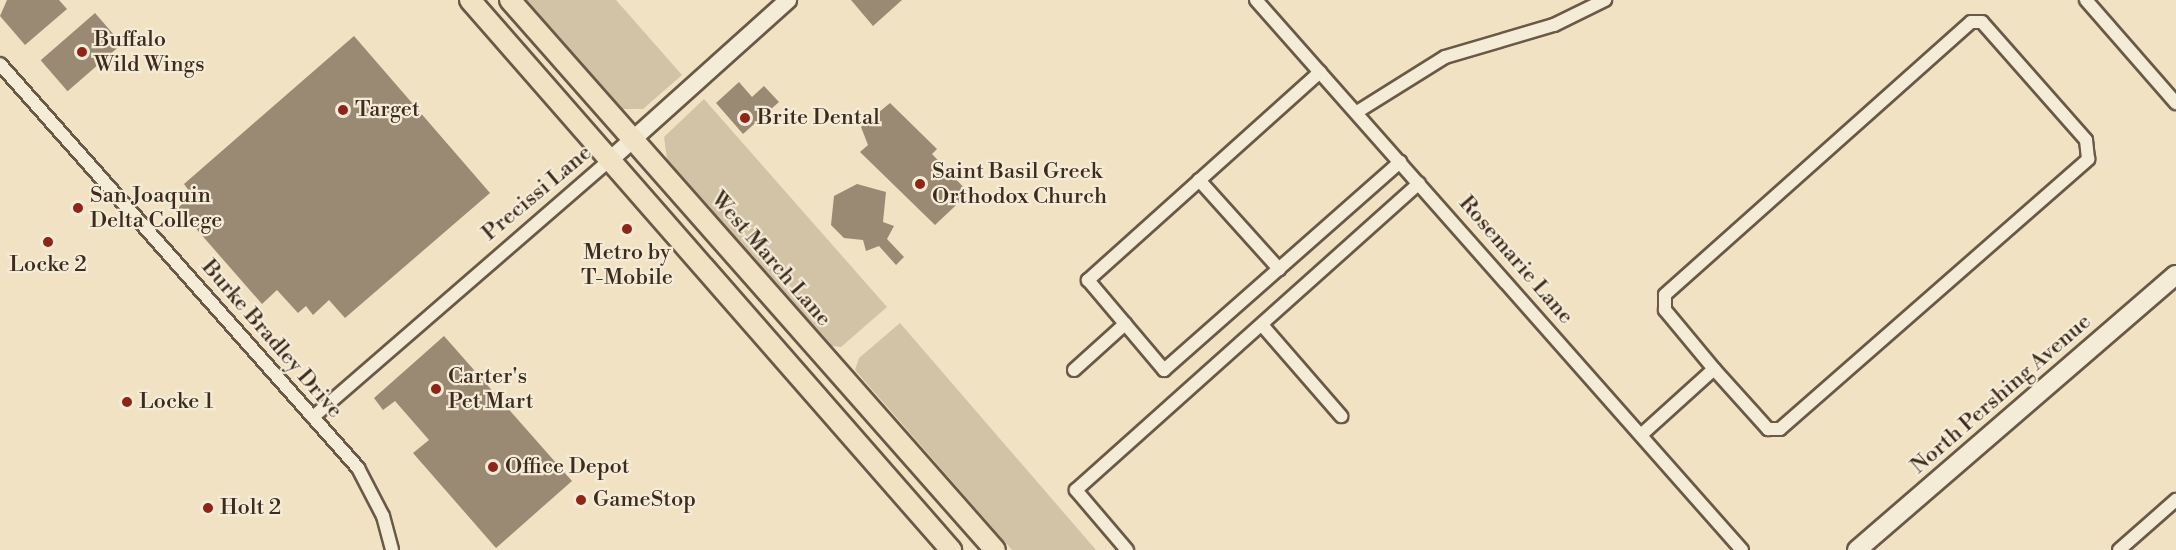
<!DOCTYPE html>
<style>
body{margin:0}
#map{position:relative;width:2176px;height:550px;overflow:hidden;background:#f0e2c3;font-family:"Libre Bodoni",serif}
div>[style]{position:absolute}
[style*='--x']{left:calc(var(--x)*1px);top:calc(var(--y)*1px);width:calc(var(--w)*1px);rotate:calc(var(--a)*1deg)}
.green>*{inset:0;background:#d2c3a7}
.building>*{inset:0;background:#9a8a74;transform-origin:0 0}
.roads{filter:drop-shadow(2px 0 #6a5947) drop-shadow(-2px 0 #6a5947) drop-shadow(0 2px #6a5947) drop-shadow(0 -2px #6a5947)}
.minor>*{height:12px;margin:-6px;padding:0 6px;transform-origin:6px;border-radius:6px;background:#f5ecd8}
.tertiary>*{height:16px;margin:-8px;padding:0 8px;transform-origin:8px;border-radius:8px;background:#f5ecd8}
.secondary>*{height:18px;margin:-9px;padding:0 9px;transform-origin:9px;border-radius:9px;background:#f5ecd8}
.primary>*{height:20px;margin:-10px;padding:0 10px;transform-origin:10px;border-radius:10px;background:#f0e2c3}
.dots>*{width:16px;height:16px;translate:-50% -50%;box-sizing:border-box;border:3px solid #f5ecd8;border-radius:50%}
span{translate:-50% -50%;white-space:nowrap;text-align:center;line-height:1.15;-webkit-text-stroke:4.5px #f5ecd8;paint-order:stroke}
.poi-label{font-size:22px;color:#3d2b1e}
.left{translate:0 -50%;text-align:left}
.street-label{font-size:22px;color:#3d2b1e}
</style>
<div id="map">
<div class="green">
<div style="clip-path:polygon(526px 0,616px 0,682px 75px,643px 109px,621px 109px)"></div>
<div style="clip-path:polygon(704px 99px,887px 307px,841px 347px,832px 346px,667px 159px,664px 137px)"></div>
<div style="clip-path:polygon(900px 323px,1096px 550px,1012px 550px,855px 370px,859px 358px)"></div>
</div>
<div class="building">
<div style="clip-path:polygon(7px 0,59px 0,67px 9px,25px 45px,0 16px)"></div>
<div style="clip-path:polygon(851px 0,902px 0,873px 26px)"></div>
<div style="left:95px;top:13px;width:41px;height:72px;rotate:49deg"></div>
<div style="clip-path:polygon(354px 36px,490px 193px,345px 318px,329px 300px,313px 315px,306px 306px,298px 313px,277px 290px,262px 304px,178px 208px,192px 195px,184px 184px)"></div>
<div style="clip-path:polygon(739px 82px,752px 97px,764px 86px,779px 102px,743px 134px,716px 103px)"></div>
<div style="clip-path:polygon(890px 103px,937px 149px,932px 154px,969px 193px,935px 225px,860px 152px,868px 145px,861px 127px)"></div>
<div style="clip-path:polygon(857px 184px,886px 192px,883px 222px,894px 226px,887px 239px,904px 257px,896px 265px,879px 246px,866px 251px,863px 240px,844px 238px,831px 225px,834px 196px)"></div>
<div style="clip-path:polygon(444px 336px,572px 481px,496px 548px,413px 453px,429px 440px,395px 401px,383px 410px,374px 398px)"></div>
</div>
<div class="roads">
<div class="minor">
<div style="--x:1256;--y:0;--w:734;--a:48.54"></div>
<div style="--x:2086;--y:0;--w:137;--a:48.9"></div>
<div style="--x:0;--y:64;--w:540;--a:48.45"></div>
<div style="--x:358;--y:468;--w:54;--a:62.5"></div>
<div style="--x:383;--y:516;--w:35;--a:75"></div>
<div style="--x:1320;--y:72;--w:312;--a:138.1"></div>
<div style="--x:1088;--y:280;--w:118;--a:49.8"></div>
<div style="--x:1164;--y:370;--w:315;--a:-41.4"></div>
<div style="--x:1357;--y:112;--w:104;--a:-32"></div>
<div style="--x:1445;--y:57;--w:114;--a:-16.4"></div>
<div style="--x:1554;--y:25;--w:57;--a:-26.1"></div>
<div style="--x:1199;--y:180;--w:120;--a:48"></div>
<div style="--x:1262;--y:325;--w:121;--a:49"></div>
<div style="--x:1074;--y:370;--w:69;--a:-42"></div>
<div style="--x:313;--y:417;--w:394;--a:-40.9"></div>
<div style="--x:1641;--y:435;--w:98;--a:-42.1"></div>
<div style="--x:1714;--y:369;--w:81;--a:48"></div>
<div style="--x:1768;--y:429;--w:12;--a:0"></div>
<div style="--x:1780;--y:429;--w:410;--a:-41.2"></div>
<div style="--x:2088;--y:159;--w:19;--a:-96"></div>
<div style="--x:2086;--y:140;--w:157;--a:-131.4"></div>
<div style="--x:1982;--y:22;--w:11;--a:180"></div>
<div style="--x:1971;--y:22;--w:410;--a:138.3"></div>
<div style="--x:1665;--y:295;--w:15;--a:90"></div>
<div style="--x:1665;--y:310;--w:77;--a:50.3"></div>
<div style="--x:1127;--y:550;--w:79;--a:-130.4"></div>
<div style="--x:1076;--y:490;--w:460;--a:-41.8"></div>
<div style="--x:2119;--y:550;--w:76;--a:-41.3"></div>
</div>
<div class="tertiary">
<div style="--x:611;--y:159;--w:238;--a:-41.9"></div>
</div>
<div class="secondary">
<div style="--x:1857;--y:550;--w:421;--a:-40.8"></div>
</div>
<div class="primary">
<div style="--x:470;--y:0;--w:731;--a:48.83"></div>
<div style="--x:510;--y:0;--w:733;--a:48.59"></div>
</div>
</div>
<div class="dots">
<div style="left:82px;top:52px;background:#8f2418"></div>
<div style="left:343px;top:110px;background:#8f2418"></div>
<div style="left:745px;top:118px;background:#8f2418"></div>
<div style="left:920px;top:184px;background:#8f2418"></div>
<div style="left:78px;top:208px;background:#8f2418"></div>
<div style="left:627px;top:229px;background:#8f2418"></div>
<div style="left:48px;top:242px;background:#8f2418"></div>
<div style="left:436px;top:389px;background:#8f2418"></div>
<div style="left:127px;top:402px;background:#8f2418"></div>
<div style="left:493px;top:467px;background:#8f2418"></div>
<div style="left:581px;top:500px;background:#8f2418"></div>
<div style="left:208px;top:508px;background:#8f2418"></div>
</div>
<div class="poi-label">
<span class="left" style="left:94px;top:52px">Buffalo<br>Wild Wings</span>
<span class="left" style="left:355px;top:110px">Target</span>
<span class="left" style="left:757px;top:118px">Brite Dental</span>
<span class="left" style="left:932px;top:184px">Saint Basil Greek<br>Orthodox Church</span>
<span class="left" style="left:90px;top:208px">San Joaquin<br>Delta College</span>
<span style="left:627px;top:265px">Metro by<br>T-Mobile</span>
<span style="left:48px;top:265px">Locke 2</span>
<span class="left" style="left:448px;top:389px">Carter's<br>Pet Mart</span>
<span class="left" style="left:139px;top:402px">Locke 1</span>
<span class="left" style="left:505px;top:467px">Office Depot</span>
<span class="left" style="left:593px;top:500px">GameStop</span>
<span class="left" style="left:220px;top:508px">Holt 2</span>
</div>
<div class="street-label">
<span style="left:537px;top:193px;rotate:-40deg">Precissi Lane</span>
<span style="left:771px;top:259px;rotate:49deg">West March Lane</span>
<span style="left:1516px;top:260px;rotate:49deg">Rosemarie Lane</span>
<span style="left:272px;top:339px;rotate:49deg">Burke Bradley Drive</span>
<span style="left:2001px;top:394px;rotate:-41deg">North Pershing Avenue</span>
</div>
</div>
